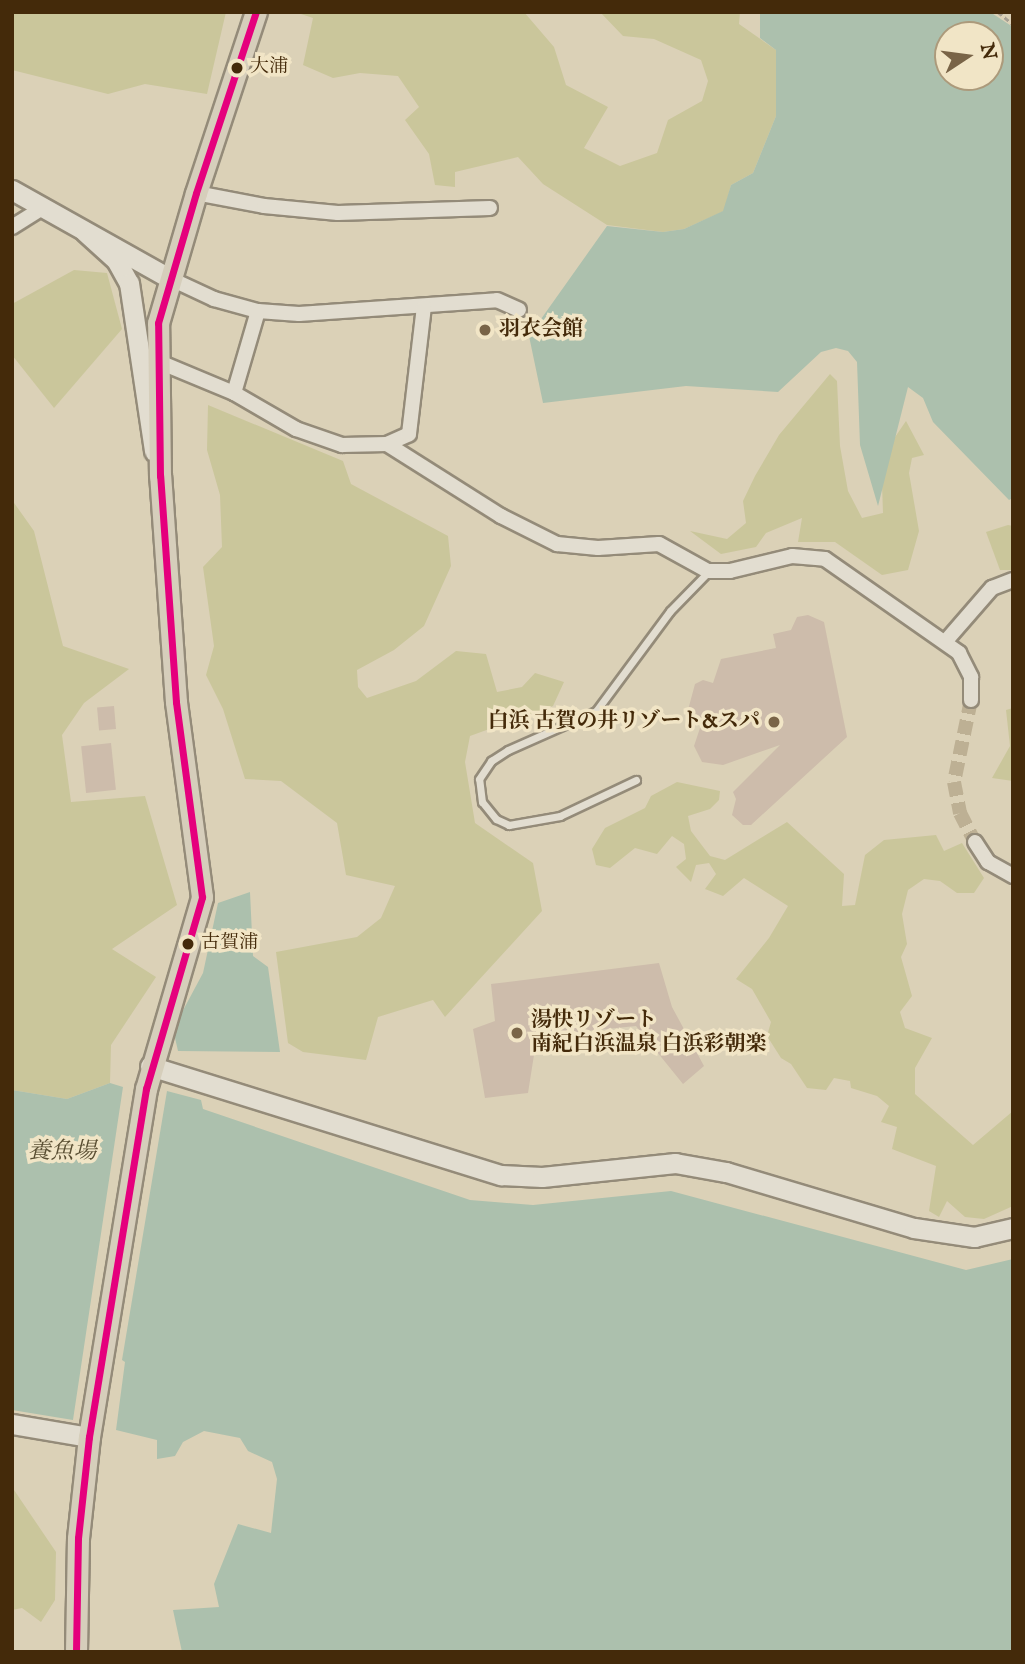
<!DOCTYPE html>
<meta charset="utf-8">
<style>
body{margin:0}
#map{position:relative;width:1025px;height:1664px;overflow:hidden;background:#dbd1b7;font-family:"IM FELL English","Noto Serif JP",serif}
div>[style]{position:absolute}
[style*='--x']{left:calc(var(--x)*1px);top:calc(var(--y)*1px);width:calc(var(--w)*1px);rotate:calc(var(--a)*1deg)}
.green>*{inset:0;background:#cac69b}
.water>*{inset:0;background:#acc0ad}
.building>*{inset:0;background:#cdbcab;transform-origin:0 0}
.street-tunnel>*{height:14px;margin-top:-7px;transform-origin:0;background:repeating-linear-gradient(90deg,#bdb094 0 14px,transparent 0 21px)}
.path>*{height:2.5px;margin-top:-1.25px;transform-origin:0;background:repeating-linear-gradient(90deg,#a59f92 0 5px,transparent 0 8.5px)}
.roads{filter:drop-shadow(2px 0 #948b79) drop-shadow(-2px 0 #948b79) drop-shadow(0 2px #948b79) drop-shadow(0 -2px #948b79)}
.lane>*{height:7px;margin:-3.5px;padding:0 3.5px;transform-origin:3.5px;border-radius:3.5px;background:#e2ddd0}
.street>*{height:14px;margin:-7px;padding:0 7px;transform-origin:7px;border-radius:7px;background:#e2ddd0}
.secondary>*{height:19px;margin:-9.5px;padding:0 9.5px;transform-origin:9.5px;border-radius:9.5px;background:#e2ddd0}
.primary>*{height:21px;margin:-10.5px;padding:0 10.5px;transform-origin:10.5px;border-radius:10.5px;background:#d6cebb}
.bus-1>*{height:7px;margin:-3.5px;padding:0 3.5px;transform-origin:3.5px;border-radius:3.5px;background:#e5007d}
.dots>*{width:19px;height:19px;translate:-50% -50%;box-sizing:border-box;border:4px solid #f1e5c6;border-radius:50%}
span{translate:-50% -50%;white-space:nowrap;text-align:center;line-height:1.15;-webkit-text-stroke:7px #f1e5c6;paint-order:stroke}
.bus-label{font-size:19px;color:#442a0a}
.left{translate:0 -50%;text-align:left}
.poi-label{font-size:21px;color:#442a0a;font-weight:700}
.right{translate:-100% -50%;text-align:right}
.water-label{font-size:23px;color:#594e32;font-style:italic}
.frame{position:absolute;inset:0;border:14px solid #442a0a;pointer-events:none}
.north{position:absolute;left:934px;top:21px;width:70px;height:70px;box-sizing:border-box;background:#f1e5c6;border:2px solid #ac9a7b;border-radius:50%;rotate:77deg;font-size:19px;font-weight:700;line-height:28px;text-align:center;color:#442a0a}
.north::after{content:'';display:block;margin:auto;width:24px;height:32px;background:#796447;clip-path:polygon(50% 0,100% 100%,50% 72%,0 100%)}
</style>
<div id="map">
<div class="green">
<div style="clip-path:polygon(12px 12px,226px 12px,207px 94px,145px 84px,108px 94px,12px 70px)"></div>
<div style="clip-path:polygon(295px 12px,524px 12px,554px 47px,566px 85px,608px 107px,584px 148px,620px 166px,657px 153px,668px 120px,702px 101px,708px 81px,701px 60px,654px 39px,623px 36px,600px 12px,740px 12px,739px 24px,776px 50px,776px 116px,753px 173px,731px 185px,724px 211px,684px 229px,663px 232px,607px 225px,543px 184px,518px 157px,455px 172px,455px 187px,435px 185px,429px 154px,405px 120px,419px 107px,398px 76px,360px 73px,333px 78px,303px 65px,313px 18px)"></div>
<div style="clip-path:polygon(74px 270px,107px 273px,122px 329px,54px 408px,12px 355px,12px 304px)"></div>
<div style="clip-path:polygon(830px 374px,837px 381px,840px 446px,848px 491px,862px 518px,883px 513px,882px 484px,891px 443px,906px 421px,924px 455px,912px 458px,909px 473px,919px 531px,908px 570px,882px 575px,835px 542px,798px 542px,802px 518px,766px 533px,756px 547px,721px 554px,690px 531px,727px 539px,746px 523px,743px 501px,755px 476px,779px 435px)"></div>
<div style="clip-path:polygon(208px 405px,343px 461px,351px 484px,448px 536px,451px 566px,424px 626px,394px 650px,357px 670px,358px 687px,367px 698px,416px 681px,456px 651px,486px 654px,497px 692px,522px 687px,535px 673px,564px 682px,553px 706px,470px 736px,465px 762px,475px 823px,533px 863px,542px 911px,445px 1017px,433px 1000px,378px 1017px,366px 1060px,303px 1052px,288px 1043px,276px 952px,357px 937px,381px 918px,395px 886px,346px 875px,337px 823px,281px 781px,245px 779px,223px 709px,206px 675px,214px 646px,203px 567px,222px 547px,220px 495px,207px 450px)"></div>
<div style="clip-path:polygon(12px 500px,34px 531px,63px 646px,129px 669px,84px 703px,62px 735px,71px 802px,145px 796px,177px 905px,112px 949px,156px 977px,111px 1045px,110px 1083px,67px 1099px,12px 1090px)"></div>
<div style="clip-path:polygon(1008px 525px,1013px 526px,1013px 570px,1000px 570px,986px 532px)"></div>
<div style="clip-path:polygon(1013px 708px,1013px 781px,992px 778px,1010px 746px,1006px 710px)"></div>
<div style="clip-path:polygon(677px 782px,720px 791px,719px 800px,710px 809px,688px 816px,691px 831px,710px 856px,725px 860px,787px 822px,844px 874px,842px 906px,855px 905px,865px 855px,884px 840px,936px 835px,944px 851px,962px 843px,984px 878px,974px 893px,957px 893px,940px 881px,924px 879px,908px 890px,902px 914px,907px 944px,901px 957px,912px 996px,900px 1012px,905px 1028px,932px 1038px,915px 1068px,915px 1094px,973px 1145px,1013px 1111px,1013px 1206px,984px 1219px,965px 1217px,947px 1201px,939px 1217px,929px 1211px,936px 1166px,892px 1149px,897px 1127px,881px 1122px,889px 1106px,877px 1096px,851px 1088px,850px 1081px,834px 1078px,826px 1090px,807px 1088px,791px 1064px,781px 1058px,767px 1036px,771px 1022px,752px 989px,736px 979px,769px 938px,788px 906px,744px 878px,723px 896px,705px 889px,716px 874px,709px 863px,696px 865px,691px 882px,676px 867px,686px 859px,684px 844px,672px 836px,657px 854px,635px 848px,610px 868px,596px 865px,592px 849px,605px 828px,645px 808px,651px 796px)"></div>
<div style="clip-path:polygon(12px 1487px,56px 1552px,55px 1600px,41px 1622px,22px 1608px,12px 1610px)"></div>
</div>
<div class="water">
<div style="clip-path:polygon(evenodd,760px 12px,990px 12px,1013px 27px,1013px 498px,1009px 500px,933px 422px,923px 398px,908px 387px,878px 506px,860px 445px,857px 362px,848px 351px,836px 348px,821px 352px,778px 392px,686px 386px,543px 403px,529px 336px,607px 226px,663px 232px,684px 229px,723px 211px,731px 185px,753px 173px,776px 116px,776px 50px,760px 38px,760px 12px,948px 35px,990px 35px,990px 77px,948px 77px,948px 35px)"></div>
<div style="clip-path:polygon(250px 892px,253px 956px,268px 967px,280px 1052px,178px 1051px,173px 1029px,203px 973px,218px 903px)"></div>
<div style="clip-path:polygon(110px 1083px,123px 1087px,73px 1420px,12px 1410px,12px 1090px,67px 1099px)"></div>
<div style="clip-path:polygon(167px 1091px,201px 1100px,203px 1109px,470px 1200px,533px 1205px,671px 1191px,966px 1270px,1013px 1259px,1013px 1652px,182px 1652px,173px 1610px,219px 1607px,214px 1584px,238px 1524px,271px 1533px,277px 1479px,272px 1462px,248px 1451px,240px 1438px,204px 1431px,183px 1442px,175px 1456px,157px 1459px,157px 1440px,116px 1430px,125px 1362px,122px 1360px)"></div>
</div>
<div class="building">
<div style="clip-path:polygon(808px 615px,824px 622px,847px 737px,751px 825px,743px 825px,732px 815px,736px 799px,733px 792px,780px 745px,723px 765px,702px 762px,694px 746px,703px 719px,688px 710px,695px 684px,703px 680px,713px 683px,721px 659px,776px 648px,773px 634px,791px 630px,797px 617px)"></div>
<div style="left:114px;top:706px;width:23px;height:17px;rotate:85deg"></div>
<div style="left:111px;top:743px;width:47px;height:30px;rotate:84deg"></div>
<div style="clip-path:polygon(659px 963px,672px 1007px,704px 1066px,683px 1084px,636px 1026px,537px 1036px,528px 1093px,485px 1098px,473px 1029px,495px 1021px,491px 984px)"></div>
</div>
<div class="street-tunnel">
<div style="--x:971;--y:700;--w:84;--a:101.7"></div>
<div style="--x:954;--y:782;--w:32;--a:79"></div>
<div style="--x:960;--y:813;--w:33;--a:63"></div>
</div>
<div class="path">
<div style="--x:998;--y:12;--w:19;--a:39"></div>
</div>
<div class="roads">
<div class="lane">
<div style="--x:636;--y:780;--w:84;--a:154.7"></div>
<div style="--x:560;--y:816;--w:52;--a:170"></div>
<div style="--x:509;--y:825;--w:14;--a:-155"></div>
<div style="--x:496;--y:819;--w:22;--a:-129"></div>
<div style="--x:482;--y:802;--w:23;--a:-97"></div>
<div style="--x:479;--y:779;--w:22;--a:-56"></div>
<div style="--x:491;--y:761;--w:20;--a:-33"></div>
<div style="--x:508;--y:750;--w:96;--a:-23.9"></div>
<div style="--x:596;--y:711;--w:124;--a:-53.5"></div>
<div style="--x:670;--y:611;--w:54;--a:-45.7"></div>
</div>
<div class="street">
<div style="--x:196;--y:193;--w:69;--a:10.8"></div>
<div style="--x:264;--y:206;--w:74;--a:5.4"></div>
<div style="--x:338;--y:213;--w:152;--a:-1.9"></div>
<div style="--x:12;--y:227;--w:38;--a:-32"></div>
<div style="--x:169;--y:278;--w:50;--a:25"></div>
<div style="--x:214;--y:299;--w:46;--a:15.3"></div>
<div style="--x:258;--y:311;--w:41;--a:4.2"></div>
<div style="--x:299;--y:314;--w:198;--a:-4"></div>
<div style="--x:497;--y:300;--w:24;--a:24"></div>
<div style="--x:157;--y:361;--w:83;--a:22.6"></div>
<div style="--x:234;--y:393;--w:72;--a:30.1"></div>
<div style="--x:296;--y:429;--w:49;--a:19.2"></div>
<div style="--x:342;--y:445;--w:45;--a:-1.3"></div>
<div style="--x:387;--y:444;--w:24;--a:-24"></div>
<div style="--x:409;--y:434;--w:128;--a:-83.3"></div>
<div style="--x:234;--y:393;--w:85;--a:-73.7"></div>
<div style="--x:387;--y:444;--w:135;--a:32.3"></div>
<div style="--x:501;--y:516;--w:63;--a:26.6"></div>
<div style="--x:557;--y:544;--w:41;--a:5.6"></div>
<div style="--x:598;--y:548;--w:61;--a:-3.8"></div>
<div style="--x:659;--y:544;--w:56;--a:28.9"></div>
<div style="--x:708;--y:571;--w:22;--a:0"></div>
<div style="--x:730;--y:571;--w:64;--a:-13.6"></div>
<div style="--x:792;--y:556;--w:33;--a:5"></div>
<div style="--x:825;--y:559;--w:164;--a:35"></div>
<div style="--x:959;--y:653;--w:27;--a:63"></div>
<div style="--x:971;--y:677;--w:23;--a:90"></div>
<div style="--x:945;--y:642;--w:72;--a:-49"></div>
<div style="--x:992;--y:588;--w:22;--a:-21"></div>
<div style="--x:975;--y:842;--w:24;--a:57"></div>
<div style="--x:988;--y:862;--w:29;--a:29"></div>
</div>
<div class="secondary">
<div style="--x:12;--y:190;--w:180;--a:29.3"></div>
<div style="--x:85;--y:232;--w:42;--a:42.1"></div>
<div style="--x:116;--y:260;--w:26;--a:61"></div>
<div style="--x:129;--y:283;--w:170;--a:81.5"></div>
<div style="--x:150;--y:1066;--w:368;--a:17.3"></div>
<div style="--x:501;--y:1175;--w:41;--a:2.8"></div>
<div style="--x:542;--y:1177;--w:134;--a:-6"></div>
<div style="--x:675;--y:1163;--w:52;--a:10"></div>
<div style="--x:726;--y:1172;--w:196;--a:16.6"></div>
<div style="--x:914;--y:1228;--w:61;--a:8.5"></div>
<div style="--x:974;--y:1237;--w:40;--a:-13"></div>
<div style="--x:12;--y:1424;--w:78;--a:9.6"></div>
</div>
<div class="primary">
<div style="--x:76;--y:1652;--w:114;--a:-89"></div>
<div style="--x:78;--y:1538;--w:102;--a:-83.8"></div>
<div style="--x:89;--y:1437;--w:353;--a:-80.7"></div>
<div style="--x:146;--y:1089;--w:200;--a:-73.7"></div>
<div style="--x:202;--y:897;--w:197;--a:-97.6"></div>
<div style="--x:176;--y:702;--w:227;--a:-94"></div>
<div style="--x:160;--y:476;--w:153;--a:-90.7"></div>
<div style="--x:158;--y:323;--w:135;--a:-73.7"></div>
<div style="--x:196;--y:193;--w:191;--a:-71.7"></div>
</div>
</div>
<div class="bus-1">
<div style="--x:76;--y:1652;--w:114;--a:-89"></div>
<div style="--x:78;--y:1538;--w:102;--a:-83.8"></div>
<div style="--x:89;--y:1437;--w:353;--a:-80.7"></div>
<div style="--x:146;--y:1089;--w:200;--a:-73.7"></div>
<div style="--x:202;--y:897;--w:197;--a:-97.6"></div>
<div style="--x:176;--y:702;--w:227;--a:-94"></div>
<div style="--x:160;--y:476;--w:153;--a:-90.7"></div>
<div style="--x:158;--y:323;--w:135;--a:-73.7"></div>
<div style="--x:196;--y:193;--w:191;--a:-71.7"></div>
</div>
<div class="dots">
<div style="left:237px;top:68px;background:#442a0a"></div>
<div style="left:485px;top:330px;background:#796447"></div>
<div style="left:774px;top:722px;background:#796447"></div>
<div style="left:188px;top:944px;background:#442a0a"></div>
<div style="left:517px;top:1033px;background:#796447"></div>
</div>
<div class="bus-label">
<span class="left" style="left:250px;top:68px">大浦</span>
<span class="left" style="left:201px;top:944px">古賀浦</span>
</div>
<div class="poi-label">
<span class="left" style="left:499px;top:330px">羽衣会館</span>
<span class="right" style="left:760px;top:722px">白浜 古賀の井リゾート&amp;スパ</span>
<span class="left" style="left:531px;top:1033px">湯快リゾート<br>南紀白浜温泉 白浜彩朝楽</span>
</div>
<div class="water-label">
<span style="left:62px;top:1152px">養魚場</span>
</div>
<div class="frame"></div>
<div class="north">N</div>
</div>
